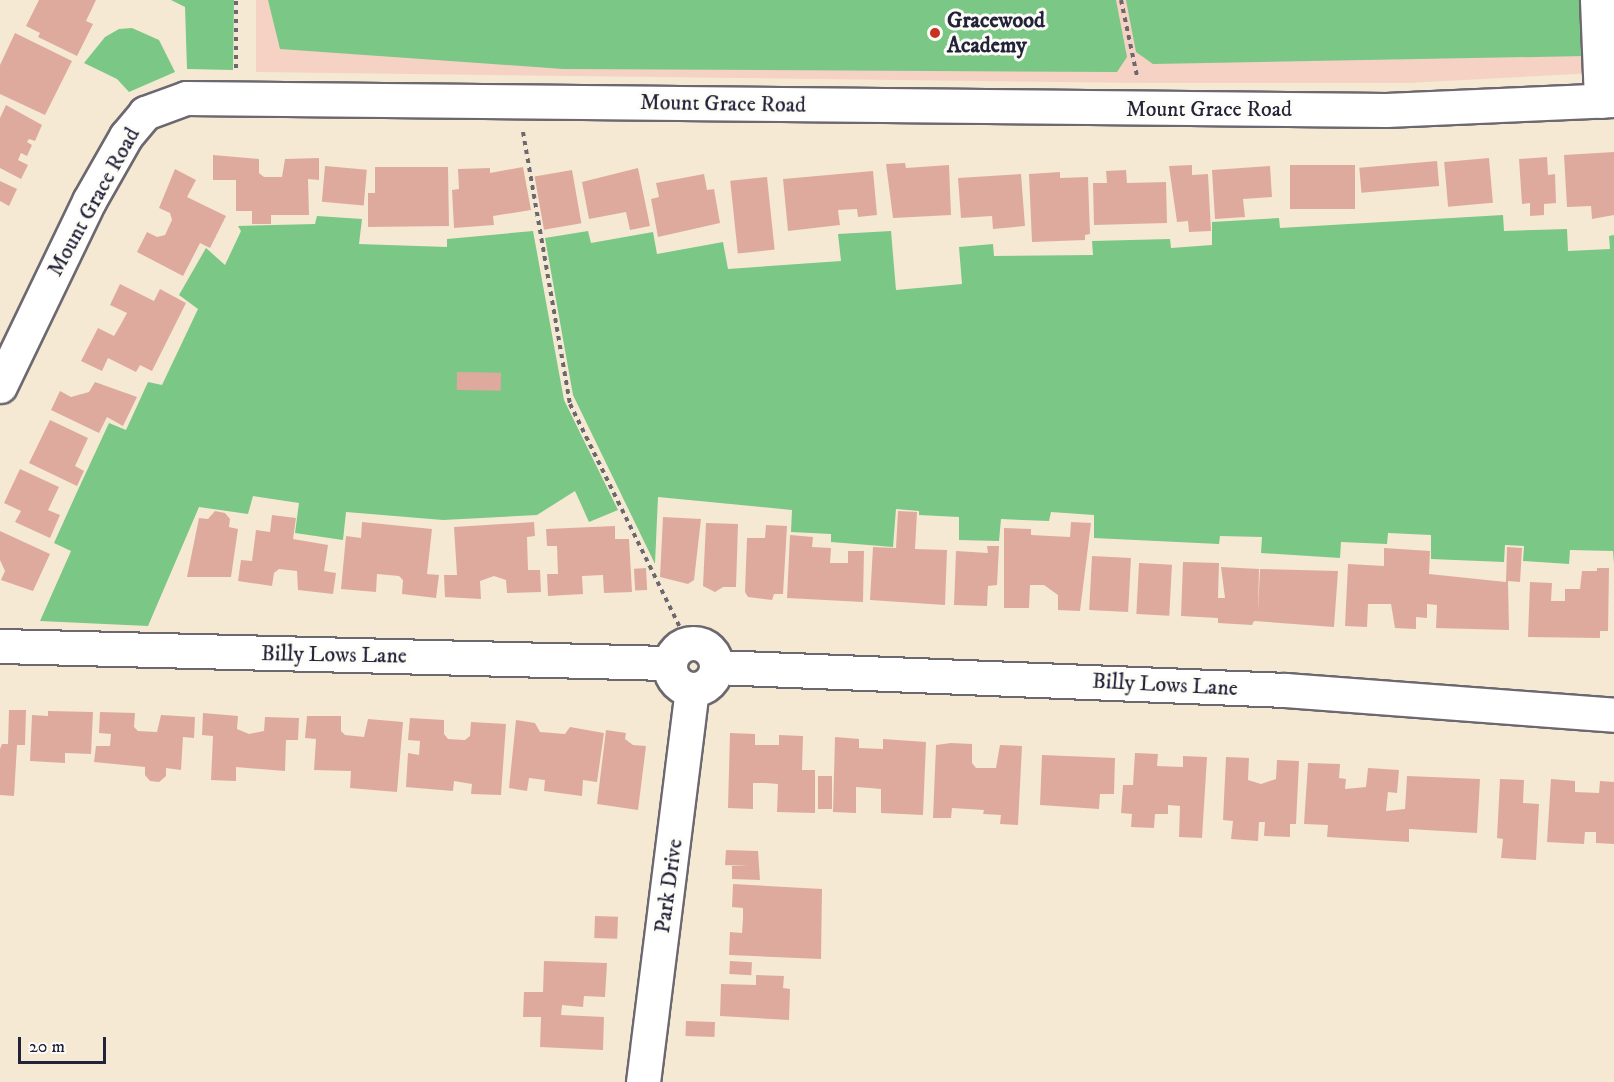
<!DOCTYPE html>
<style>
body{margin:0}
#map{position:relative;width:1614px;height:1082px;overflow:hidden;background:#f5e9d3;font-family:"IM FELL DW Pica",serif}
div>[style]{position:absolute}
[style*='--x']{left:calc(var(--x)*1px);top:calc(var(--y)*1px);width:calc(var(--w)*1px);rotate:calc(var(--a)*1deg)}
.built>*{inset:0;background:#f5d2c3}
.green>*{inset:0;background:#7bc786}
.building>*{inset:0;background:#dfaa9e;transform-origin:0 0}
.path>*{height:4px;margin-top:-2px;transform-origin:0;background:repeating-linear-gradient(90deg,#6c6870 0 4.5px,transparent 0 9px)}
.roads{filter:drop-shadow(2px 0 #6c6870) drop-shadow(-2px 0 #6c6870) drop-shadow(0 2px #6c6870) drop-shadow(0 -2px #6c6870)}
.minor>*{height:33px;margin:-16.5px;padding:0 16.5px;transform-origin:16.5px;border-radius:16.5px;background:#fff}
.minor>.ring{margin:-16.5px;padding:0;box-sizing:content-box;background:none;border:33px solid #fff;border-radius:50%}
.dots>*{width:16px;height:16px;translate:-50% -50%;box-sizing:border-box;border:3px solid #fdfcf7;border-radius:50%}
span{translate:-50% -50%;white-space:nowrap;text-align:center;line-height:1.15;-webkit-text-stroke:6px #fdfcf7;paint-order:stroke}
.poi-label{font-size:22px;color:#22223b;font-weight:700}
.left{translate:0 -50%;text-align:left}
.street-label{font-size:22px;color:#22223b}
.scale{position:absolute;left:18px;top:1037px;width:88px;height:27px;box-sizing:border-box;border:3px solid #22223b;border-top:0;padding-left:8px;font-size:18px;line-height:21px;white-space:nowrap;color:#22223b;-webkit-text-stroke:4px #fdfcf7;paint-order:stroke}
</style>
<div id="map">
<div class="built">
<div style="clip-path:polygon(256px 0,1614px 0,1614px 72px,1407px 83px,1143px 83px,256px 72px)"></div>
</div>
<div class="green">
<div style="clip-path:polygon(171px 0,234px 0,233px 70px,187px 69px,185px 7px)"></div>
<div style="clip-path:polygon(268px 0,1116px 0,1127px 57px,1117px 72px,563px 69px,280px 49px)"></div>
<div style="clip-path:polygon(1126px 0,1585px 0,1586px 56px,1153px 64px,1136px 52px)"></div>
<div style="clip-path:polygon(132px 28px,159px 40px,175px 72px,129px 92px,117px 79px,84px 63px,105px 37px,119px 29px)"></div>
<div style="clip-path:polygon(1503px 215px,1504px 231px,1567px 229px,1568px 251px,1610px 249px,1609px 236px,1614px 235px,1614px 564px,1613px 551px,1570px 550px,1569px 564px,1523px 561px,1524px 546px,1505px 545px,1504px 562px,1431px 559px,1431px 535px,1388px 533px,1387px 544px,1341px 542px,1340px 558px,1261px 553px,1262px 537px,1220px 536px,1219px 544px,1094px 538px,1094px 515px,1051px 512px,1049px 521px,1001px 519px,999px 541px,959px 540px,959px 517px,919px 515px,919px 511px,896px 509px,893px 547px,831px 542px,831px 534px,791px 532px,792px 510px,658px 497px,655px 564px,573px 395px,545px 238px,588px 231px,591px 243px,653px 232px,657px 254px,723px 242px,728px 269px,841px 261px,838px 234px,891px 231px,896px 290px,962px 284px,959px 247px,993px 244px,994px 256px,1093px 255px,1092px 241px,1170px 239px,1171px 248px,1212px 245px,1212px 222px,1279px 218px,1280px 228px)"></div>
<div style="clip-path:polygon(317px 216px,362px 219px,359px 244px,447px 247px,447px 239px,533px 231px,564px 400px,618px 510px,589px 522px,575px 491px,537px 515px,443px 520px,346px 512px,343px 540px,295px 533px,299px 503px,253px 496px,248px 514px,199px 507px,148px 626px,40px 621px,71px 551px,54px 543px,77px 492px,109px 423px,126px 430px,148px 382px,162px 385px,198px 309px,179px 295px,206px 248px,225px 265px,241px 231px,238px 226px,315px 224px)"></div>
</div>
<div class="building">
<div style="clip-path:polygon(39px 0,96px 0,86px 21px,93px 24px,77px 56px,38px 37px,40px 33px,26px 26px)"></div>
<div style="clip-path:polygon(15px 33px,72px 61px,45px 115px,0 94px,0 65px)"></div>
<div style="clip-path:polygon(6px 105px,42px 125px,35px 141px,29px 139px,27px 142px,32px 145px,27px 156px,21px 153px,18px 160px,28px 165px,21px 179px,0 168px,0 118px)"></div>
<div style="clip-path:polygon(1614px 152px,1614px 215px,1592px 219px,1591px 206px,1567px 207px,1564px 155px)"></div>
<div style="clip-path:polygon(213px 155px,259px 159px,259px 173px,264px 177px,282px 177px,285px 159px,319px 158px,319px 180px,308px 179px,309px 215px,271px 215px,271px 224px,252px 224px,252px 211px,236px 211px,236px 180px,213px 180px)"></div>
<div style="clip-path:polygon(1547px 157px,1548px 175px,1555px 174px,1556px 203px,1544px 204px,1544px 215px,1530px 216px,1530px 203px,1522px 204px,1519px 159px)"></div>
<div style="left:1489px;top:158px;width:45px;height:45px;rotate:85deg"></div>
<div style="left:1437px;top:161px;width:25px;height:78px;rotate:85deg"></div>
<div style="clip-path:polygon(905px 163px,906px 168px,949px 165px,951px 215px,893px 218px,886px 164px)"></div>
<div style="clip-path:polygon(1192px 165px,1192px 175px,1208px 174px,1211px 231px,1189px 232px,1188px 221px,1177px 222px,1169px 166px)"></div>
<div style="left:1290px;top:165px;width:65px;height:44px"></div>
<div style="left:325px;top:166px;width:42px;height:36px;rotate:5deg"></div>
<div style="clip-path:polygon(1270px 166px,1272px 197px,1243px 199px,1245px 217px,1215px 219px,1212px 170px)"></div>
<div style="clip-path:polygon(375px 167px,448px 167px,449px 226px,368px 227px,368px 193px,375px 193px)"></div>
<div style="clip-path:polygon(523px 167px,531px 210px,493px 216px,494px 225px,454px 228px,452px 190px,459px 189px,458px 169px,490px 168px,490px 173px)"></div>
<div style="clip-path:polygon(638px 168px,650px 226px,630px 230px,626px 212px,589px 219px,582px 182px)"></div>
<div style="clip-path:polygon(175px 169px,196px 180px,187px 197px,226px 216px,210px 248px,200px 243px,183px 276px,137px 252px,147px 232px,157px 237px,165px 235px,172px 220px,170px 213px,159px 208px)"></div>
<div style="left:572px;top:170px;width:54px;height:38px;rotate:80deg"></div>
<div style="clip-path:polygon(1126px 170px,1127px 183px,1166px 182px,1167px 223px,1094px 225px,1093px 183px,1107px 183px,1106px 171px)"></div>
<div style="clip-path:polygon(873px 171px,877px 215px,858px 217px,857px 209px,838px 210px,840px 225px,788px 231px,783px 179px)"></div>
<div style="clip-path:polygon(1060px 172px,1060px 178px,1088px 177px,1090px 234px,1085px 235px,1085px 240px,1032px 242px,1029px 174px)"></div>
<div style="clip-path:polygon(704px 174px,707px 190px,714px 189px,720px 223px,658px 237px,651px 199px,659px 197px,656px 183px)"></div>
<div style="clip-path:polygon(1021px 174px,1025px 226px,993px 229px,992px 216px,961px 218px,958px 178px)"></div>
<div style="left:767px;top:177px;width:73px;height:37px;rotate:84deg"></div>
<div style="clip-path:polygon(0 181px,17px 189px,9px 206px,0 201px)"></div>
<div style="clip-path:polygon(120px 284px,154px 301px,160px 289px,186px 303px,152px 371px,140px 365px,136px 372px,108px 358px,102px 371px,81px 361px,98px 328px,114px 336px,121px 324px,127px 313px,110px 305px)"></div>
<div style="left:457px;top:372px;width:44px;height:18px;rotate:1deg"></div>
<div style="clip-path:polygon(95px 382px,137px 397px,123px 426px,107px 417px,99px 433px,51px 410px,60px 391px,71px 397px,89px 392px)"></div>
<div style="clip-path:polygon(50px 420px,88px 438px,75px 466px,84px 471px,77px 486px,29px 463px)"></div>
<div style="clip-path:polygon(20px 469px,59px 487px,48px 510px,60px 515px,50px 538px,15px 522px,21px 511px,4px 503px)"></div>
<div style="clip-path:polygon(215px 511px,225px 513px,230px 519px,229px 527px,238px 529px,231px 577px,187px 577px,199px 518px,208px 519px)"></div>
<div style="clip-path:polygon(898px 511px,917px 512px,915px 549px,947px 550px,945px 605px,870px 600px,873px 547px,896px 548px)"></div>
<div style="clip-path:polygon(272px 515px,296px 518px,293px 539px,328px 545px,324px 571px,336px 573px,333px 594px,298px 590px,297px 571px,279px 569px,274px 573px,272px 586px,238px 581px,241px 560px,252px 561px,256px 530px,270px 532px)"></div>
<div style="clip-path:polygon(663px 517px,701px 519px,694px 580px,688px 584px,660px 577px)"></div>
<div style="clip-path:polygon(362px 522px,432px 529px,427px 574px,439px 575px,436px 598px,402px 594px,403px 580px,399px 576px,377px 574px,376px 592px,341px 589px,346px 536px,361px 538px)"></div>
<div style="clip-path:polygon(534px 522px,535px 536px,527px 537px,528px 570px,540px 570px,541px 592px,507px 593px,506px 580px,494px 576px,480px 581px,481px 599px,445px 597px,444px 575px,457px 575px,454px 527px)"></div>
<div style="clip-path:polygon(1071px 522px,1091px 523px,1080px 611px,1058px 610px,1058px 595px,1044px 585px,1030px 585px,1029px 608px,1004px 608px,1004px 528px,1031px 529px,1031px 535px,1070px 537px)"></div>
<div style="clip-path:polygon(706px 523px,738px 524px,736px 587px,723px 587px,715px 592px,703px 586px)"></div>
<div style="clip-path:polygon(766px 525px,787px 526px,783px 594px,774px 594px,772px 600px,748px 597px,745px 592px,747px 538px,765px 538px)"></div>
<div style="clip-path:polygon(615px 526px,615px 539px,629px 539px,632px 592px,604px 593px,603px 575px,582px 576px,583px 594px,548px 596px,547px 574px,558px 574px,557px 546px,547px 546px,546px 529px)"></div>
<div style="clip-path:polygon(0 531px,50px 554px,33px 591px,1px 580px,5px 571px,0 560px)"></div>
<div style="clip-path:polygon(790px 535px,813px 537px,812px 547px,831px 548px,830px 563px,848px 563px,848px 551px,864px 551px,863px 602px,787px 598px)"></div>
<div style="clip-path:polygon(987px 546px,999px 546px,997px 585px,988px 586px,987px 606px,954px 605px,956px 551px,988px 553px)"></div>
<div style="clip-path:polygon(1507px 547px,1522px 548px,1520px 582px,1508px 581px,1509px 630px,1436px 628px,1437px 605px,1427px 604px,1427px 618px,1416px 617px,1416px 629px,1395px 628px,1391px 604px,1368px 604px,1367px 627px,1345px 626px,1348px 564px,1384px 566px,1384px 548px,1430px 551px,1429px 574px,1506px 582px)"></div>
<div style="left:1092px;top:556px;width:39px;height:54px;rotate:3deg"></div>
<div style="clip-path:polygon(1183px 562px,1219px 563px,1218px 598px,1225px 598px,1221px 567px,1259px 569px,1258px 613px,1260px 569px,1338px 571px,1334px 627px,1254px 621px,1252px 625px,1218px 623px,1218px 618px,1181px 616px)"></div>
<div style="left:1139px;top:563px;width:33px;height:51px;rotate:3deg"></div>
<div style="left:646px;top:568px;width:22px;height:12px;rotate:87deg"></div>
<div style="clip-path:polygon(1597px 568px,1609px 568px,1608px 631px,1600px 631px,1600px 638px,1528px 637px,1530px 582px,1552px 583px,1551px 601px,1565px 601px,1565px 589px,1580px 589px,1582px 571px,1597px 571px)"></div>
<div style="clip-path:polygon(9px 710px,26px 710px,25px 745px,17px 745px,14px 796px,0 795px,0 749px,2px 744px,8px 744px)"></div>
<div style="clip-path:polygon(48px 711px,93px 712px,91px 754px,65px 753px,65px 763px,30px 761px,32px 715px,48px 716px)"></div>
<div style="clip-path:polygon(100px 712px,135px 713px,134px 727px,138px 731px,157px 732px,161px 715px,195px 717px,194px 738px,183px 737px,181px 770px,166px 768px,166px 776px,159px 782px,150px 781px,145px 775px,145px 767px,94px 762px,96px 746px,110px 746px,111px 734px,99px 733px)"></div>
<div style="clip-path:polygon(203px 713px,238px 716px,237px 729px,249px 734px,264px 731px,265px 717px,299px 718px,298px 740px,286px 740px,285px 771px,236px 767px,236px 781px,211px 780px,213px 736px,202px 735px)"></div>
<div style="clip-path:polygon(307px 716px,341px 716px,341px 731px,345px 735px,364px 737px,368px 719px,403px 722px,397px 792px,350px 788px,351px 771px,314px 770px,316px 739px,305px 738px)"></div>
<div style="clip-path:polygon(410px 718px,444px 720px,444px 734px,448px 739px,465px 740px,470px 736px,471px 722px,506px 724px,501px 795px,471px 794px,472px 784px,454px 781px,453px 791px,406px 787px,408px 753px,419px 755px,420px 741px,408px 740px)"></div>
<div style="clip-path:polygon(516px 720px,535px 723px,540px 732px,565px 734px,570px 727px,604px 733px,597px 782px,583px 780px,582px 796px,544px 791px,545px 780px,529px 778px,527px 791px,509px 788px)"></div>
<div style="clip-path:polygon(606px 730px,626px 733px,625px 739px,633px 745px,646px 746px,638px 810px,597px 804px)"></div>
<div style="clip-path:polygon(730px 733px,755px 734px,755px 745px,779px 745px,779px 735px,803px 736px,802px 770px,815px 770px,815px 813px,777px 812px,778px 784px,765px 783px,753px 783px,753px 809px,728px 808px)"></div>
<div style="clip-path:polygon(835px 737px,859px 739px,859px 748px,883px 749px,883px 739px,926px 742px,923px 815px,881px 813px,881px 789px,870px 788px,856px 787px,856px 813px,833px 812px)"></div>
<div style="clip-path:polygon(951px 743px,972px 744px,972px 763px,976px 768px,996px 768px,1000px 745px,1022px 746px,1018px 825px,1000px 824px,1001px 815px,983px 814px,984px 810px,952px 808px,951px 818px,933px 818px,936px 745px)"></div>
<div style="clip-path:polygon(1135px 753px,1158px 754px,1157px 766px,1183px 767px,1183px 756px,1207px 757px,1202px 838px,1179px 837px,1180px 806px,1168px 805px,1168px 814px,1155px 814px,1154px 828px,1131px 827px,1132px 814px,1121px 813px,1123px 785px,1133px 785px)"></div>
<div style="clip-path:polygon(1042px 755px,1115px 758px,1114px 794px,1100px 794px,1099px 809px,1040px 805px)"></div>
<div style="clip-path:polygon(1226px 757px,1249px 758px,1248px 780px,1261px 784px,1276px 779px,1277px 760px,1299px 761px,1296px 824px,1290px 824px,1290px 837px,1264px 836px,1265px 822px,1259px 822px,1258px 841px,1231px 839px,1233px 821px,1223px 820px)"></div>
<div style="clip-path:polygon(1308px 763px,1340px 764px,1339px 778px,1346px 779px,1345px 789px,1366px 787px,1368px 768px,1399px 770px,1397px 793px,1388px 792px,1386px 811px,1405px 809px,1407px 776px,1480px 779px,1477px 833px,1409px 829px,1409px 842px,1327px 837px,1328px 825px,1304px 824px)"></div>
<div style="left:818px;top:776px;width:14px;height:33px"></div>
<div style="clip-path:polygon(1500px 779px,1524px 780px,1523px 803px,1539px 804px,1536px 860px,1501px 858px,1503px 839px,1497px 838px)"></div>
<div style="clip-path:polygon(1551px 779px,1575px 781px,1575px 792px,1599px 793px,1600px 781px,1614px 782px,1614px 844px,1596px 843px,1596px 832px,1585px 832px,1584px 844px,1547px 842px)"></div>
<div style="clip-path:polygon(726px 850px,758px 851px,760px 880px,732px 879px,732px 866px,749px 866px,725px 865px)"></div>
<div style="clip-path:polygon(733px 884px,822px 889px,821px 959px,729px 955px,730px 932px,742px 933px,743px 919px,743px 908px,732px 907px)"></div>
<div style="left:595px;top:916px;width:23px;height:22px;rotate:2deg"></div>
<div style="clip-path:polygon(544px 961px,607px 963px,605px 997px,584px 996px,583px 1007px,562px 1005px,561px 1015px,604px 1017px,603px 1050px,540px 1047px,541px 1017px,523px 1017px,524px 992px,543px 992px)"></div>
<div style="left:730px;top:961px;width:22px;height:13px;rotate:3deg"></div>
<div style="clip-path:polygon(756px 975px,784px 976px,783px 988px,790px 989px,789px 1020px,720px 1016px,721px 984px,756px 985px)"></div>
<div style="left:686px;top:1021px;width:29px;height:15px;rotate:2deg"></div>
</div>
<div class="path">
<div style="--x:1121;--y:0;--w:78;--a:78.1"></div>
<div style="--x:236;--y:68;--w:68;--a:-90"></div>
<div style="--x:523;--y:132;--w:276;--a:80.2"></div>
<div style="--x:570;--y:404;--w:256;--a:63.8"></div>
</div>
<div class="roads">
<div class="minor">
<div style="--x:1597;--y:0;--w:101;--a:87.7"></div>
<div style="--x:0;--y:386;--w:205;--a:-64.3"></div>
<div style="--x:89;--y:201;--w:75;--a:-60.4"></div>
<div style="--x:126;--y:136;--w:30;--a:-50"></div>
<div style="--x:145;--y:113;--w:44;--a:-20.1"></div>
<div style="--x:186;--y:98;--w:1200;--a:0.57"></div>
<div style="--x:1386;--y:110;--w:228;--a:-2.5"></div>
<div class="ring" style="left:670px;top:643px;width:13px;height:13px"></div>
<div style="--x:0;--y:646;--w:669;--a:1.46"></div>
<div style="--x:716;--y:667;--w:569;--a:2.31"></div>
<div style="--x:1285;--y:690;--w:330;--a:4.3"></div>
<div style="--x:643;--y:1082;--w:396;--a:-82.9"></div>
</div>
</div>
<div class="dots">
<div style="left:935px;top:33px;background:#c8321e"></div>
</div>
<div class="poi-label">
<span class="left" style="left:947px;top:33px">Gracewood<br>Academy</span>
</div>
<div class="street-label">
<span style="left:723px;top:104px;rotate:1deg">Mount Grace Road</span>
<span style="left:1209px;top:110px">Mount Grace Road</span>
<span style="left:94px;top:202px;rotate:-61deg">Mount Grace Road</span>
<span style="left:334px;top:655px;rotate:1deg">Billy Lows Lane</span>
<span style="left:1165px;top:685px;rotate:3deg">Billy Lows Lane</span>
<span style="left:669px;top:886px;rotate:-82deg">Park Drive</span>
</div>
<div class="scale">20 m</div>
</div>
